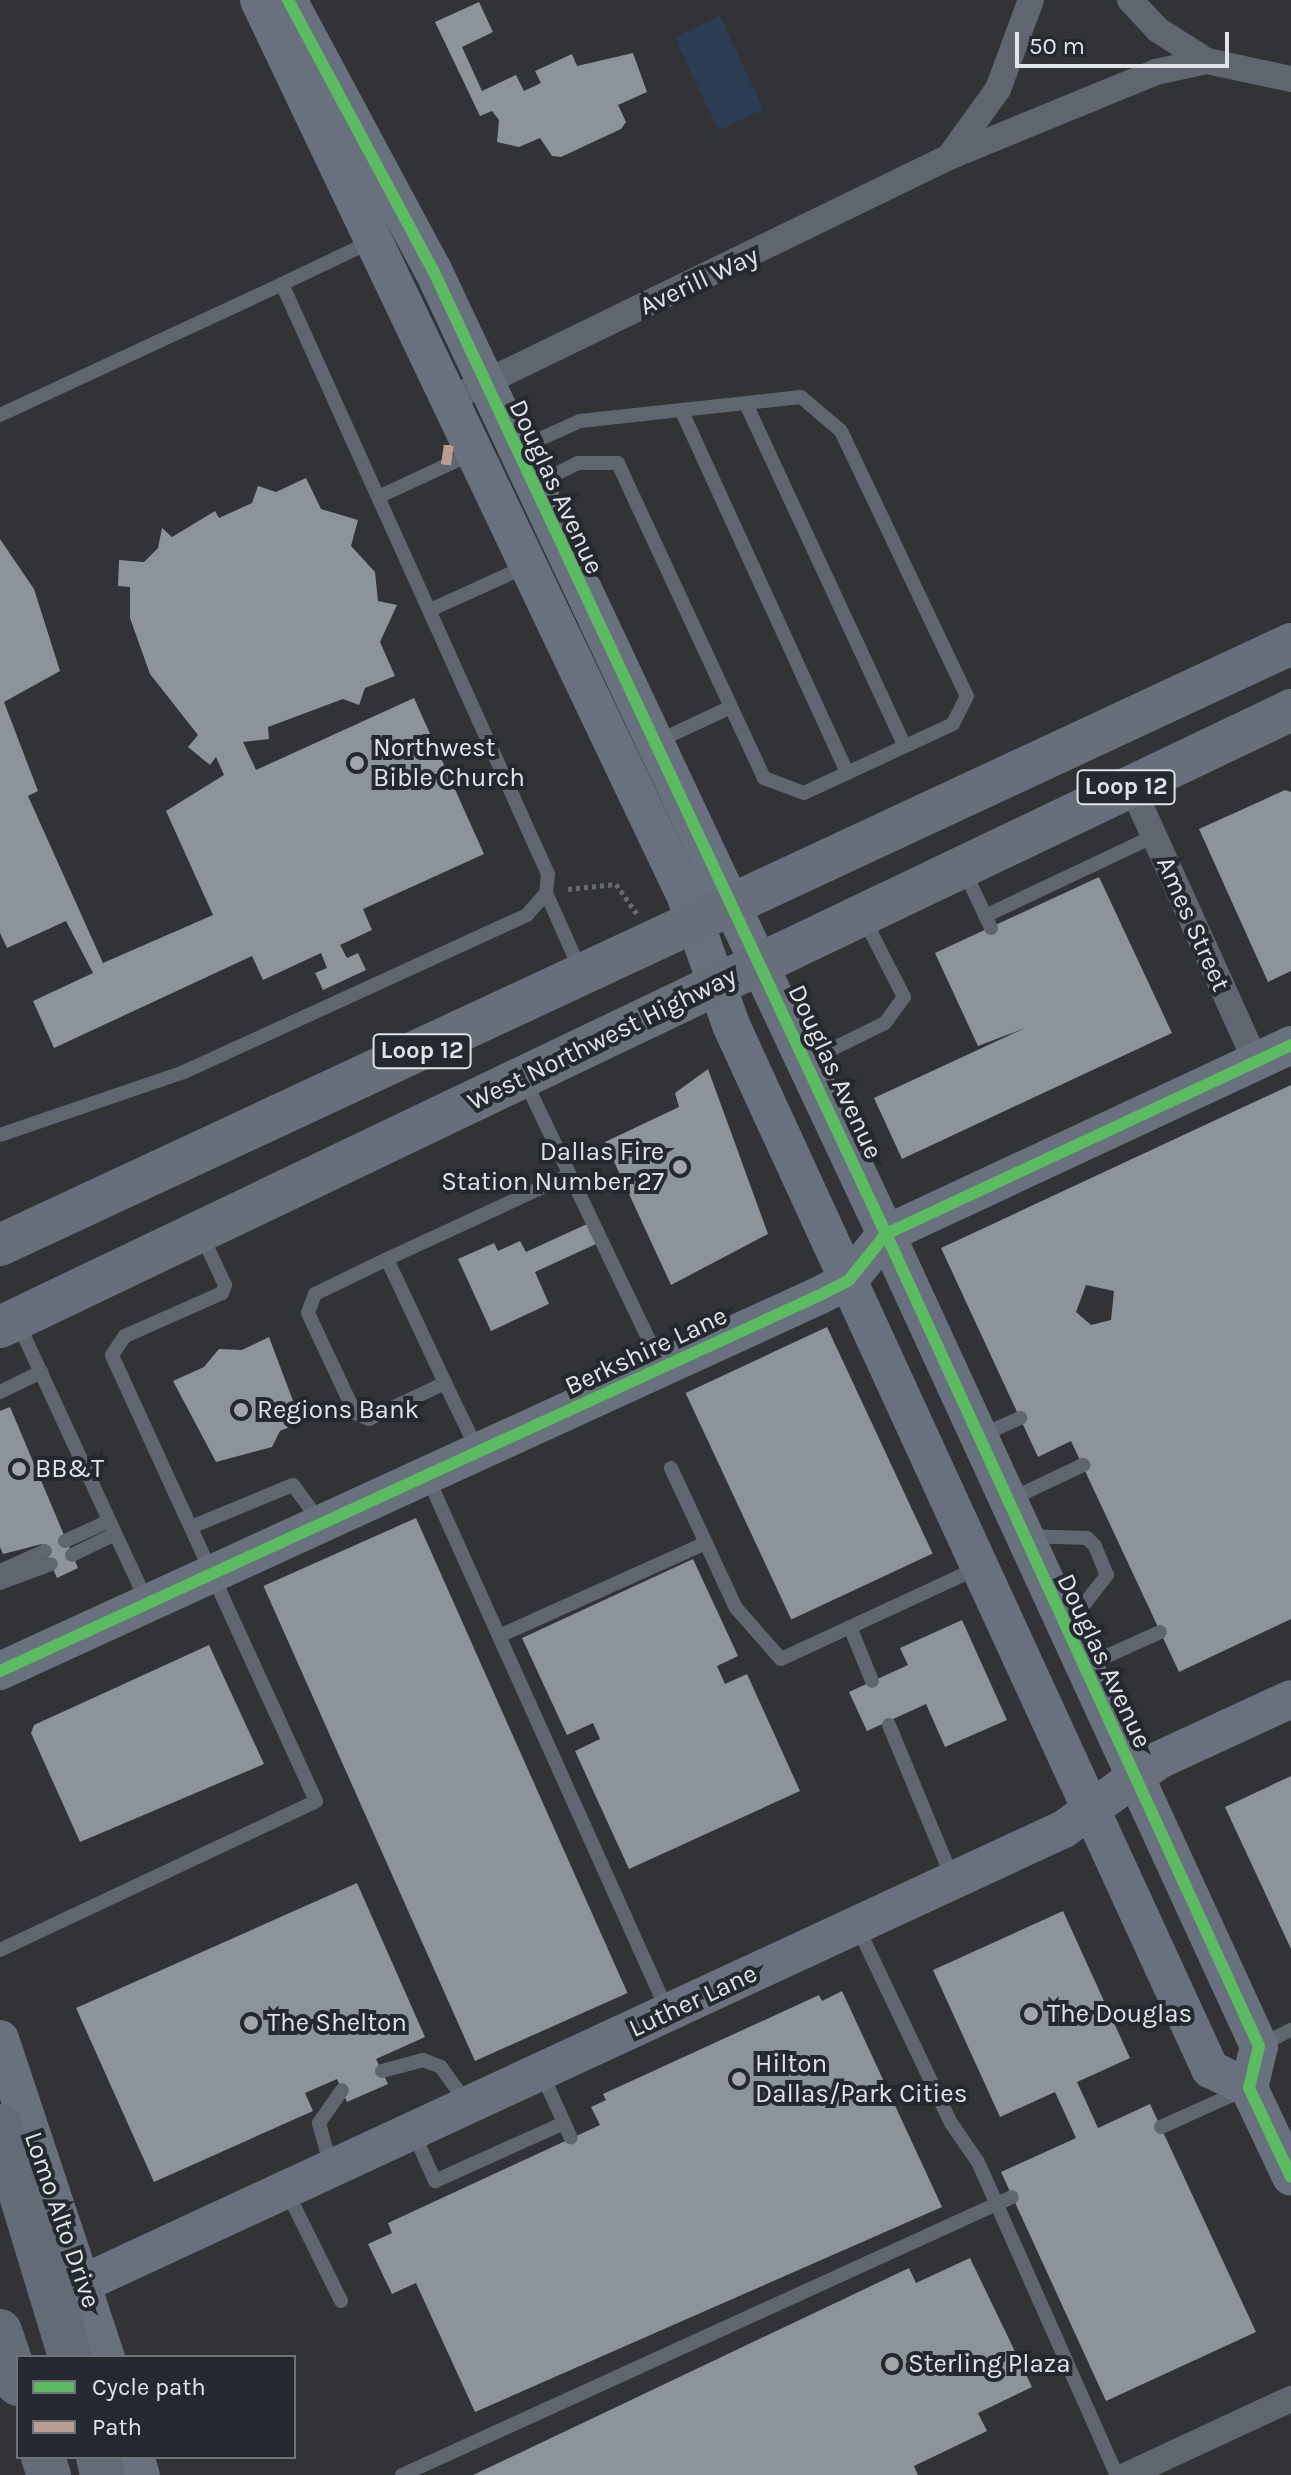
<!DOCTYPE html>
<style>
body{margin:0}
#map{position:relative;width:1291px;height:2475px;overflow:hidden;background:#313336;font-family:Karla,sans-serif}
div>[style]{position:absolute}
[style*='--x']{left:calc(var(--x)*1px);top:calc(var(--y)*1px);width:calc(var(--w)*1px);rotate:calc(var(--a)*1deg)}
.green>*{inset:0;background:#2c3d53;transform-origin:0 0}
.building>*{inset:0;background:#8d939a;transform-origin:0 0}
.path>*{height:5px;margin-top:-2.5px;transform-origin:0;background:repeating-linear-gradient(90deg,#666a71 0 4px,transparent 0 8px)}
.lane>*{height:14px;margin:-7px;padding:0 7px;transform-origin:7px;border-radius:7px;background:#5f666f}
.street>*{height:26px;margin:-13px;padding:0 13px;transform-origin:13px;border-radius:13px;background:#5f666f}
.secondary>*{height:38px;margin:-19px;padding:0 19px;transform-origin:19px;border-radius:19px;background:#68717d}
.primary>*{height:42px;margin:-21px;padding:0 21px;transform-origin:21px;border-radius:21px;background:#676f7b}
.highway>*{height:44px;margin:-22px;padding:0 22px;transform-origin:22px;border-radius:22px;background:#636b76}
.quiet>*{height:10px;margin-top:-5px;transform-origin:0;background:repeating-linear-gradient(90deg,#b99d93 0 20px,transparent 0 30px)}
.cycleway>*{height:12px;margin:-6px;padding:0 6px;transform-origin:6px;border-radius:6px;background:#5cba63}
.dots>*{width:22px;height:22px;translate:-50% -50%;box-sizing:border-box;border:4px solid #24292f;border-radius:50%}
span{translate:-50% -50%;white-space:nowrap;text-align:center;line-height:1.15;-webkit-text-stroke:8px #24292f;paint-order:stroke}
.shield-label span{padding:2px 6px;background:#24292f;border:2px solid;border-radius:6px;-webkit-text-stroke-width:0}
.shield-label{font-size:24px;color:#e0e3e7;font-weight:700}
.street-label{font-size:26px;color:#e0e3e7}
.poi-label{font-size:26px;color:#e0e3e7}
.left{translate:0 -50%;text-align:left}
.right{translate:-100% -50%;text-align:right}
.legend{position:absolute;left:16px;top:2355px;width:280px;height:104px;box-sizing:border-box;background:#24292f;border:2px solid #6f7379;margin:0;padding:10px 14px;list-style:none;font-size:24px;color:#e0e3e7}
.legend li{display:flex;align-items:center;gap:16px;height:40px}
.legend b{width:40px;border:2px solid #6f7379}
.scale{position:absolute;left:1015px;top:32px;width:214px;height:36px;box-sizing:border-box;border:4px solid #e0e3e7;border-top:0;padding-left:10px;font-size:24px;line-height:28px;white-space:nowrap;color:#e0e3e7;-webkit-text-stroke:6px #24292f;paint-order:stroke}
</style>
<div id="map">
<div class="green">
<div style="left:720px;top:16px;width:103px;height:50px;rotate:65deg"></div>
</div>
<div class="building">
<div style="clip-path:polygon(479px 2px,493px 32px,462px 47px,482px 91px,516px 75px,524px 91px,541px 83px,535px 71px,572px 54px,577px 66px,633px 53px,647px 92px,618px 105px,626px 122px,621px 129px,561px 157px,552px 156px,540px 138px,519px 147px,497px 142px,499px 120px,492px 111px,480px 116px,435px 22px)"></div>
<div style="clip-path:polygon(306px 478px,321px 509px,358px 520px,351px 546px,375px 572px,378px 601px,397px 605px,380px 642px,395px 676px,365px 688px,359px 705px,343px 699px,268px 727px,269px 739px,243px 742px,256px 770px,414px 698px,484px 854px,363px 909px,372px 930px,340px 945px,347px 958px,358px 953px,366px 970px,323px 990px,315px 973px,327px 968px,321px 953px,263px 980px,252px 956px,54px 1048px,33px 1001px,93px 973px,66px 921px,7px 948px,0 933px,0 539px,34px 589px,60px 671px,4px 702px,38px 791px,28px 796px,103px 963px,213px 915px,166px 811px,224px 775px,216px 757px,210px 765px,188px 747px,198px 735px,150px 674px,130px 618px,130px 587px,118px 586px,119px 560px,144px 562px,158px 548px,162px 528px,172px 537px,215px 511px,219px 518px,252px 503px,258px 486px,276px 492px)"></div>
<div style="clip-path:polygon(1285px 790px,1291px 792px,1291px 971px,1268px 982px,1199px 829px)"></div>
<div style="clip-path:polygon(1099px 877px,1172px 1033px,902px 1159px,874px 1098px,1025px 1028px,978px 1046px,935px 953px)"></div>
<div style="clip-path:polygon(708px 1069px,768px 1234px,671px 1285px,605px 1142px,679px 1107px,675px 1093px)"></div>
<div style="clip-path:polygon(evenodd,1291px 1085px,1291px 1619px,1179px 1672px,1071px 1441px,1038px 1457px,941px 1248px,1291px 1085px,1086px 1285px,1114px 1291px,1111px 1320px,1091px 1325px,1076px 1312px,1086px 1285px)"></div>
<div style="clip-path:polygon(587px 1224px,596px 1244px,535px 1272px,549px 1304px,491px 1331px,458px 1259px,494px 1243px,498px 1251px,520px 1241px,526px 1252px)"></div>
<div style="left:827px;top:1327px;width:250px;height:156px;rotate:65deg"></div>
<div style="clip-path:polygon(269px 1337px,301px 1422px,280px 1431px,272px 1447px,216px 1462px,173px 1381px,204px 1367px,219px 1349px,242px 1350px)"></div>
<div style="clip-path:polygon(10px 1407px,78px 1568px,57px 1578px,42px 1544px,3px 1554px,0 1547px,0 1411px)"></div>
<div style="left:416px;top:1518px;width:520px;height:167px;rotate:66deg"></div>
<div style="clip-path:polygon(693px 1559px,738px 1656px,717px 1666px,725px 1684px,747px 1674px,800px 1791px,629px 1869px,575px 1751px,600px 1739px,593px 1723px,567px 1735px,522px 1638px)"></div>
<div style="clip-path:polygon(962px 1620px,1007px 1720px,945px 1747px,926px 1704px,867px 1731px,849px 1692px,908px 1665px,900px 1648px)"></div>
<div style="clip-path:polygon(209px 1645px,264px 1764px,80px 1842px,31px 1733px,34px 1725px)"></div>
<div style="clip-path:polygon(1291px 1776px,1291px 1949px,1225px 1807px)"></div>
<div style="clip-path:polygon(357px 1883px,425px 2037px,376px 2059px,388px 2084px,347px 2102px,337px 2079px,305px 2093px,313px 2111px,154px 2182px,76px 2008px)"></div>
<div style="clip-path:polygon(1063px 1911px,1130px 2058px,1077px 2082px,1098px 2128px,1150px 2104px,1256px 2332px,1106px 2401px,1001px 2172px,1076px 2138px,1055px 2092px,1000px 2117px,933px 1970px)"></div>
<div style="clip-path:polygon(842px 1991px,942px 2207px,475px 2412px,416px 2283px,392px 2294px,368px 2244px,392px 2233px,388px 2223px,600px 2125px,591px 2107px,606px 2100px,603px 2094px,819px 1995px,822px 2001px)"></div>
<div style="clip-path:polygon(970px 2258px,1032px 2387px,978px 2413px,987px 2431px,914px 2466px,918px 2475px,473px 2475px,909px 2268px,916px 2283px)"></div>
</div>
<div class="path">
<div style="--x:568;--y:889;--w:48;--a:-5.9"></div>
<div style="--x:616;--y:884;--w:37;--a:55"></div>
</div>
<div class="lane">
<div style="--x:282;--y:284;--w:98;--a:-25.5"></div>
<div style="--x:746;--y:404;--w:377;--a:65.1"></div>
<div style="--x:683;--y:414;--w:395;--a:65.4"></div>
<div style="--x:0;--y:415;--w:311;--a:-24.9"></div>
<div style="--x:282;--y:284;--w:647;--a:65.73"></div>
<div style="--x:548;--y:874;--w:19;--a:96"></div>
<div style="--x:546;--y:893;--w:29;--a:131"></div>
<div style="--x:527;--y:915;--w:377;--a:155.4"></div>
<div style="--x:184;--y:1072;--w:194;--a:161.1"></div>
<div style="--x:520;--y:448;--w:66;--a:-24.2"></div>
<div style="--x:580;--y:421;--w:222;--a:-6.2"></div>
<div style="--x:801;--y:397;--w:52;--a:40.4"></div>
<div style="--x:841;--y:431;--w:293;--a:64.6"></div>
<div style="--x:967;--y:696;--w:31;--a:117"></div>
<div style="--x:953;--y:724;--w:164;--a:155.2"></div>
<div style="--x:804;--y:793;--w:43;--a:-159.4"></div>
<div style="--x:764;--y:778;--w:347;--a:-114.9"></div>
<div style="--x:618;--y:463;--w:40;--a:180"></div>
<div style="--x:578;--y:463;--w:47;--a:153.4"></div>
<div style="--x:378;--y:497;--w:102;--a:-24.8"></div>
<div style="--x:430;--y:610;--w:104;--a:-24.4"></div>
<div style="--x:656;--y:742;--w:83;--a:-25"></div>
<div style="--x:964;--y:870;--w:64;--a:65"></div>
<div style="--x:546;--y:893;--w:83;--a:65.9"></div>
<div style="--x:985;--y:916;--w:187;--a:-25.3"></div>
<div style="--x:806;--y:1062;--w:88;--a:-26.3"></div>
<div style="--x:885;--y:1023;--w:32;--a:-54"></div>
<div style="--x:904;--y:997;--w:88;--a:-117.1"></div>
<div style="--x:524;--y:1079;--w:319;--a:64.4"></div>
<div style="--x:387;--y:1259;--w:137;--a:64.9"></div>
<div style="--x:445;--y:1383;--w:84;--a:154.7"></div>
<div style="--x:369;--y:1419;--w:15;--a:-157"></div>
<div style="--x:355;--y:1413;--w:110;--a:-115.2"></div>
<div style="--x:308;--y:1313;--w:20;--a:-70"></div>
<div style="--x:315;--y:1294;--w:80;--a:-25.9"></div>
<div style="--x:387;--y:1259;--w:200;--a:-24.8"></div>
<div style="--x:18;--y:1323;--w:307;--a:65.2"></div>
<div style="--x:445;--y:1383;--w:76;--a:64.1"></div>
<div style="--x:0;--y:1392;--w:46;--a:-26"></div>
<div style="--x:982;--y:1435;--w:42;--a:-24.1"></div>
<div style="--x:671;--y:1468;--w:154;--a:65.1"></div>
<div style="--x:736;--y:1608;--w:68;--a:48.6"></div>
<div style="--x:781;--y:1659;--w:217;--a:-24.8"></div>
<div style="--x:427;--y:1476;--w:588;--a:65.79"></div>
<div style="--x:1011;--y:1499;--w:80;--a:-25.3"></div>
<div style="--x:191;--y:1527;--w:110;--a:-22.4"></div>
<div style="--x:293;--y:1485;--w:47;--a:53.6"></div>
<div style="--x:1026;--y:1536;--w:61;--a:1.9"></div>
<div style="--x:1087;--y:1538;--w:11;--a:45"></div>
<div style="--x:1095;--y:1546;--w:31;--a:68"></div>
<div style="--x:1107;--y:1575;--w:63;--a:128"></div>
<div style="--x:65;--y:1541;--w:48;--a:-24.4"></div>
<div style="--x:72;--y:1555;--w:48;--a:-26"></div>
<div style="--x:0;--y:1571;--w:49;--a:-24"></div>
<div style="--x:0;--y:1583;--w:54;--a:-20.4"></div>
<div style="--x:850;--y:1627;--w:58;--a:67.8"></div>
<div style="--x:499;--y:1636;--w:227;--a:-24.2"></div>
<div style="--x:1087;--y:1665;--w:80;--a:-24.3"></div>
<div style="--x:889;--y:1725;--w:165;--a:67.5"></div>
<div style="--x:857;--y:1926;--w:218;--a:64.5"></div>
<div style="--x:951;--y:2123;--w:47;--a:55.3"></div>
<div style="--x:978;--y:2162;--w:342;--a:66.1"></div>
<div style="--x:0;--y:1950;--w:349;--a:-25.2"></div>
<div style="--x:316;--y:1801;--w:490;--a:-114.6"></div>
<div style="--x:112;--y:1355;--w:23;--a:-56"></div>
<div style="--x:125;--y:1336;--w:106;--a:-23.9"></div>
<div style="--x:222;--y:1293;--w:9;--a:-69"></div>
<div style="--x:225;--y:1285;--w:56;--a:-115.2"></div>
<div style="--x:1259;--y:2046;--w:36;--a:-27"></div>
<div style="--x:382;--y:2071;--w:42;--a:-15"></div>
<div style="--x:423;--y:2060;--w:19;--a:21"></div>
<div style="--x:441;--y:2067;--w:47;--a:54.6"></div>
<div style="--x:541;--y:2072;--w:72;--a:65.6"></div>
<div style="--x:1161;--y:2127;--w:88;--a:-24.2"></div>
<div style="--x:413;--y:2132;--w:54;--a:65.8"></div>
<div style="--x:435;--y:2181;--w:141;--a:-24.2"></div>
<div style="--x:331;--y:2167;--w:46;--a:-105.3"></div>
<div style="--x:319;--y:2123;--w:40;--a:-55.1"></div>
<div style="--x:286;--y:2190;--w:124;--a:63.6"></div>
<div style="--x:402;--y:2475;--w:670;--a:-24.5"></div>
</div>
<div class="street">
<div style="--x:1130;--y:0;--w:41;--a:47"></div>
<div style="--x:1158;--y:30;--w:58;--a:32.3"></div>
<div style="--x:1207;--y:61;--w:86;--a:12.1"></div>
<div style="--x:949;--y:157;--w:84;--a:-54.2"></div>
<div style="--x:998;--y:89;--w:95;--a:-69.7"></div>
<div style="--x:447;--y:401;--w:558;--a:-25.92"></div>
<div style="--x:949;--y:157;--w:224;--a:-22.3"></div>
<div style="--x:1156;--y:72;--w:52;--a:-12.2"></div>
<div style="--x:1131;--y:785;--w:304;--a:65.7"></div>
<div style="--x:1127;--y:2475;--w:181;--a:-24.9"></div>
</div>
<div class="secondary">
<div style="--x:259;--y:0;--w:993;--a:64.54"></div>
<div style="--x:686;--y:897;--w:136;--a:70.6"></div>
<div style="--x:731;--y:1025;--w:1149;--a:65.35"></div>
<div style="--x:1210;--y:2069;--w:43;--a:26"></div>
<div style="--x:288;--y:0;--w:306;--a:61.8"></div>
<div style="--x:433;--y:270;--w:1065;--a:64.83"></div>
<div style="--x:886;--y:1234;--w:894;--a:65.33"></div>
<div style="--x:1259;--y:2046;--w:43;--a:103.4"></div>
<div style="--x:1249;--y:2088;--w:98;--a:64.7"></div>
<div style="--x:0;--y:1671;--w:900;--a:-24.63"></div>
<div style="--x:818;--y:1296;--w:35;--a:-27"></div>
<div style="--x:849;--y:1280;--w:59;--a:-51.2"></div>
<div style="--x:886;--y:1234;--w:447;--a:-25"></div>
<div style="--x:0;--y:2039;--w:335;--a:71.6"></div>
<div style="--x:84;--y:2283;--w:1080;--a:-24.86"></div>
<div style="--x:1064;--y:1829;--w:117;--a:-36"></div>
<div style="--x:1159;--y:1760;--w:145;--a:-24.8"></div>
<div style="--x:135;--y:2457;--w:19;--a:72"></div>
</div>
<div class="primary">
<div style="--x:0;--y:1245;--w:1424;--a:-24.96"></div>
<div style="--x:0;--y:1327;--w:1431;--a:-25.54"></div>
</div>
<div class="highway">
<div style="--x:0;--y:2126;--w:241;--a:73.1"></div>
<div style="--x:0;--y:2331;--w:56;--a:71.2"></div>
<div style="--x:43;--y:2457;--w:19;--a:72"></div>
<div style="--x:98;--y:2457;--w:18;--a:77"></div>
</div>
<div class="quiet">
<div style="--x:446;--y:465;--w:27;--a:-82"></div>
</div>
<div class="cycleway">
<div style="--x:288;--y:0;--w:306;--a:61.8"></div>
<div style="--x:433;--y:270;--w:1065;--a:64.83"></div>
<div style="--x:886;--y:1234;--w:894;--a:65.33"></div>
<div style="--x:1259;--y:2046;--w:43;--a:103.4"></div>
<div style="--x:1249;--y:2088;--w:98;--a:64.7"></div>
<div style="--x:0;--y:1671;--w:900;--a:-24.63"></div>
<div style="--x:818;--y:1296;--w:35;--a:-27"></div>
<div style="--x:849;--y:1280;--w:59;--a:-51.2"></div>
<div style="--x:886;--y:1234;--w:447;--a:-25"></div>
</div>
<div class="dots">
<div style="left:357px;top:763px;background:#a3a5a9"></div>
<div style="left:680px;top:1167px;background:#a3a5a9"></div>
<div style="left:241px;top:1410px;background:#a3a5a9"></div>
<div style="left:19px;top:1469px;background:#a3a5a9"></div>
<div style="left:1031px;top:2014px;background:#a3a5a9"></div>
<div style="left:251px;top:2023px;background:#a3a5a9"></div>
<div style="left:739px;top:2079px;background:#a3a5a9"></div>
<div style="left:892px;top:2364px;background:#a3a5a9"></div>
</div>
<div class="shield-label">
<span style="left:1126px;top:787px">Loop 12</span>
<span style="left:422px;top:1051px">Loop 12</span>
</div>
<div class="street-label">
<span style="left:699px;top:281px;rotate:-25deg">Averill Way</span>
<span style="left:556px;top:487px;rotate:65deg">Douglas Avenue</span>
<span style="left:1193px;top:924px;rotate:66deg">Ames Street</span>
<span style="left:602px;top:1039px;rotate:-26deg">West Northwest Highway</span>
<span style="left:835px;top:1072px;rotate:65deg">Douglas Avenue</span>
<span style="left:646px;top:1351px;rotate:-25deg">Berkshire Lane</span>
<span style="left:1104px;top:1661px;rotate:65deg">Douglas Avenue</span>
<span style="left:693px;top:2001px;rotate:-25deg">Luther Lane</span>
<span style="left:62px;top:2220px;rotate:71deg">Lomo Alto Drive</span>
</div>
<div class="poi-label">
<span class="left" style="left:373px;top:763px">Northwest<br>Bible Church</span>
<span class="right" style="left:664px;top:1167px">Dallas Fire<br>Station Number 27</span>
<span class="left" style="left:257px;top:1410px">Regions Bank</span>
<span class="left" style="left:35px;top:1469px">BB&amp;T</span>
<span class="left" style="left:1047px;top:2014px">The Douglas</span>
<span class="left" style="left:267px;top:2023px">The Shelton</span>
<span class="left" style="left:755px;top:2079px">Hilton<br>Dallas/Park Cities</span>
<span class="left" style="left:908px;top:2364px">Sterling Plaza</span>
</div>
<ul class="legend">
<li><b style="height:10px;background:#5cba63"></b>Cycle path</li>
<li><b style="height:10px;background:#b99d93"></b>Path</li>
</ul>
<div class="scale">50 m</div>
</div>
